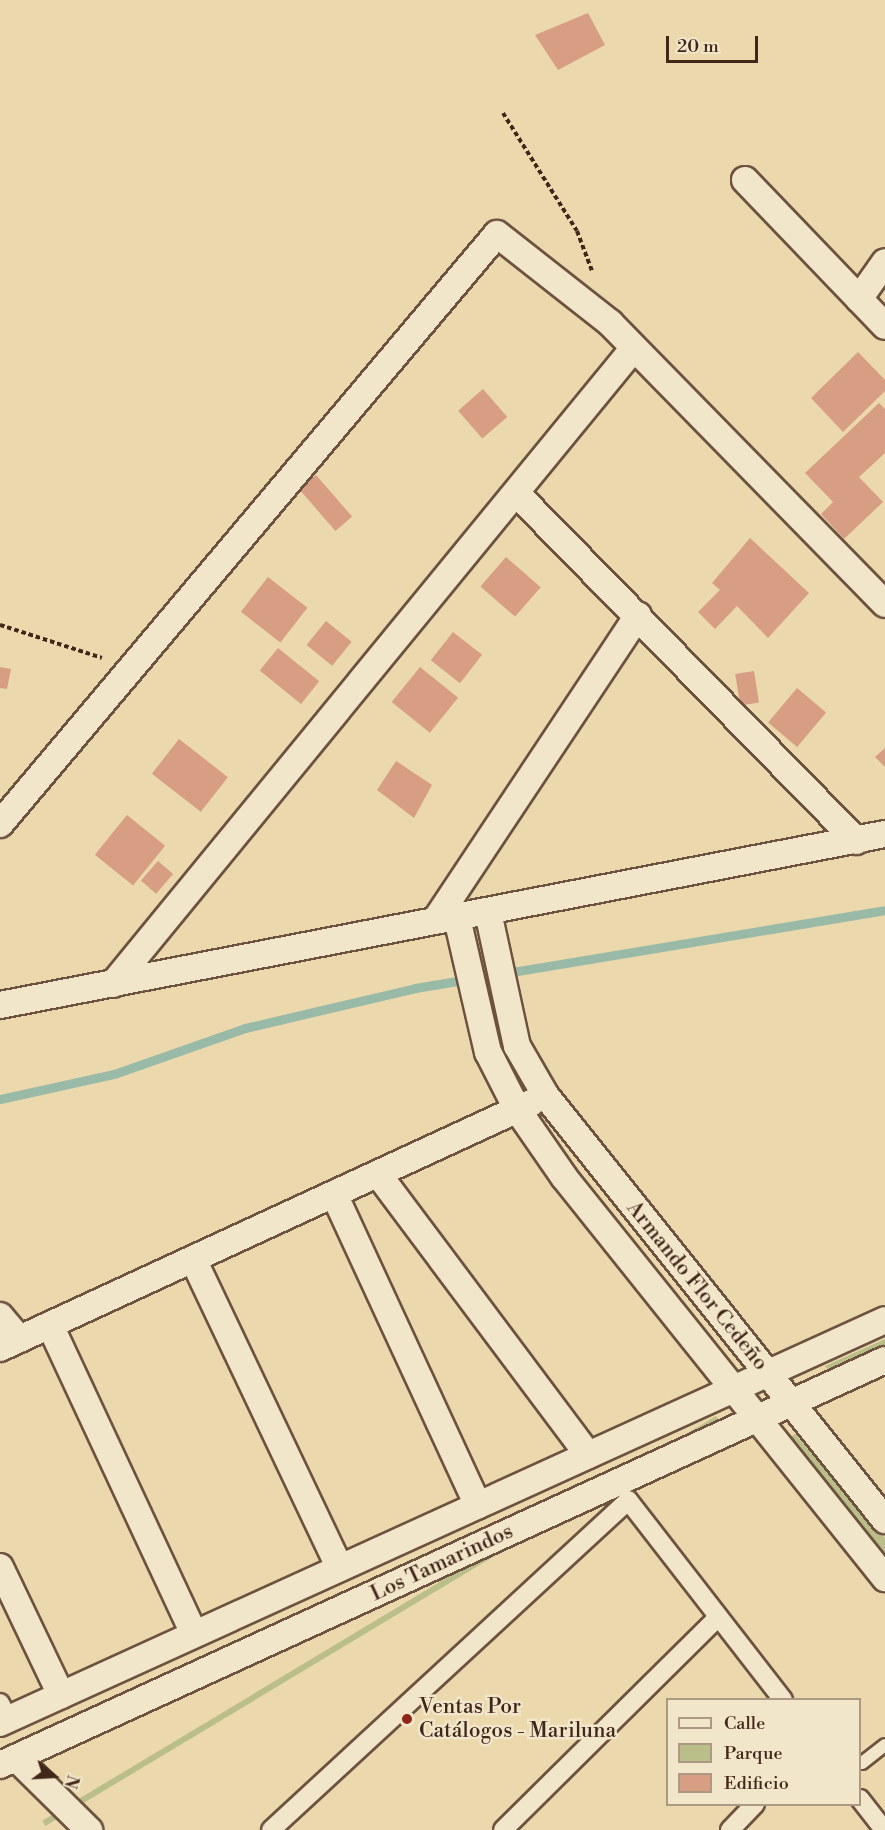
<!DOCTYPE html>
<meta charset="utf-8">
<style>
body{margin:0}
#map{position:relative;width:885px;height:1830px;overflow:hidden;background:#ebd8ad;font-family:"Libre Bodoni",serif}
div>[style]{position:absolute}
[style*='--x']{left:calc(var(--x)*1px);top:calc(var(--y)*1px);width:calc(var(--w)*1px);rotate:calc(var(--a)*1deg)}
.green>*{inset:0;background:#babe88;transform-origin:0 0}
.stream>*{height:9px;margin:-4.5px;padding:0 4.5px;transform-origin:4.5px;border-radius:4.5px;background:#99baa7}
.building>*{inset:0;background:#d79e84;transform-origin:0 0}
.path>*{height:4px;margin-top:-2px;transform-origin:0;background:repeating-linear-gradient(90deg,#41261a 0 4.5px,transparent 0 7.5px)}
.roads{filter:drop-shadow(2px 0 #6c523f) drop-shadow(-2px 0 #6c523f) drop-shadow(0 2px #6c523f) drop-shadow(0 -2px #6c523f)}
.service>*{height:12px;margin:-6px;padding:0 6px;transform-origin:6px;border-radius:6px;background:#f2e6ca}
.pedestrian>*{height:18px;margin:-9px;padding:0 9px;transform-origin:9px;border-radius:9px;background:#f2e6ca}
.minor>*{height:26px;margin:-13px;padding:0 13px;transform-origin:13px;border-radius:13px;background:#f2e6ca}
.dots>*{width:16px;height:16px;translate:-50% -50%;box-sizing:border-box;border:3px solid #f2e6ca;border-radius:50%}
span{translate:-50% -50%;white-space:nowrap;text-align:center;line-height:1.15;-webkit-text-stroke:5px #f2e6ca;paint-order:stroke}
.street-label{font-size:21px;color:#41261a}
.poi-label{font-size:21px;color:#41261a}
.left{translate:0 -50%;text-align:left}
.legend{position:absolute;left:666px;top:1698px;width:195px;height:108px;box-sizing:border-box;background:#f2e6ca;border:2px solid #ab9984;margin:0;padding:8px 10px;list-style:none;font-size:18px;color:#41261a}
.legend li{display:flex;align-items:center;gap:12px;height:30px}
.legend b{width:30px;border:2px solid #ab9984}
.north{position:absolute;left:24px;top:1746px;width:60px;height:60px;-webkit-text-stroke:4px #f2e6ca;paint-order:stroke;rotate:108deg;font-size:16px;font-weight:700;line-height:24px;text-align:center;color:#41261a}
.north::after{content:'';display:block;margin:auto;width:21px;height:27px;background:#41261a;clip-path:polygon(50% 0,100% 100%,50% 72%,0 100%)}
.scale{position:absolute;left:666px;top:36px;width:92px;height:27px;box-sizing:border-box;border:3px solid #41261a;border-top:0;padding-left:8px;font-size:18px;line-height:21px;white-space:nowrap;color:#41261a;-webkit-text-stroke:4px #f2e6ca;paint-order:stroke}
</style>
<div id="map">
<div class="green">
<div style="clip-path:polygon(885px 1339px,885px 1347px,830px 1373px,825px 1366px)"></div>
<div style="left:716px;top:1416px;width:6px;height:786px;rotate:59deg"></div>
<div style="clip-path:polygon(795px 1434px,885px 1538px,885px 1564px,789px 1438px)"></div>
</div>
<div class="stream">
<div style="--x:0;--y:1099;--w:117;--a:-12.4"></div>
<div style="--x:114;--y:1074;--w:139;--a:-19.3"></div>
<div style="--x:245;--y:1028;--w:175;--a:-13.2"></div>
<div style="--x:415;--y:988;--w:476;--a:-9.4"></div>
</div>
<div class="building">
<div style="clip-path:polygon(588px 13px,605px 45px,558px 70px,535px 35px)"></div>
<div style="clip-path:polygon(858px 352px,885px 380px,885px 391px,843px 432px,811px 398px)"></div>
<div style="left:483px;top:389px;width:37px;height:33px;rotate:49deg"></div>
<div style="clip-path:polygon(879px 403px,885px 409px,885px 453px,859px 477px,883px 502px,844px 539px,821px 514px,833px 502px,805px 473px)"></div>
<div style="left:316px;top:475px;width:55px;height:22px;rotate:49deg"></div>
<div style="clip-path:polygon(750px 538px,809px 593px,768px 638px,737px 606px,715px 629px,698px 612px,720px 590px,712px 583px)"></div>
<div style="left:506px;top:557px;width:46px;height:39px;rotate:41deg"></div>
<div style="left:268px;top:577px;width:50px;height:44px;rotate:38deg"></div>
<div style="left:326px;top:621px;width:33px;height:31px;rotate:39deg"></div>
<div style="left:453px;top:632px;width:37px;height:36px;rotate:38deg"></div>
<div style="left:278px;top:648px;width:53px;height:29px;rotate:39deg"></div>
<div style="clip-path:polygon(0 667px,11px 669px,7px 689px,0 688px)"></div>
<div style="left:420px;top:667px;width:49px;height:45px;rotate:39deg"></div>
<div style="left:754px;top:671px;width:32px;height:19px;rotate:81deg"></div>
<div style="left:797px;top:688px;width:38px;height:45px;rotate:40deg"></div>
<div style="left:179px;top:739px;width:62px;height:44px;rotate:38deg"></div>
<div style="clip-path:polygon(885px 748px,885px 767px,875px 757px)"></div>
<div style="clip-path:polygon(396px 761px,432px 785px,414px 818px,377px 790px)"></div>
<div style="left:127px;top:815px;width:49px;height:51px;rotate:39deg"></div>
<div style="left:158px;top:861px;width:20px;height:26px;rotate:41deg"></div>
</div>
<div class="path">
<div style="--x:503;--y:113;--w:139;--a:57.9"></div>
<div style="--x:577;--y:231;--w:43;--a:69.4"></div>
<div style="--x:0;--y:625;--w:107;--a:17.9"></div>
</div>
<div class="roads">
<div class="service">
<div style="--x:862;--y:1763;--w:29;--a:-38"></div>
</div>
<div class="pedestrian">
<div style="--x:0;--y:1703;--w:18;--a:63"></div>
<div style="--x:860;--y:1799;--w:39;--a:52"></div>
<div style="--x:271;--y:1830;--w:486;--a:-42.7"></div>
<div style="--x:628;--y:1500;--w:253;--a:52.2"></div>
<div style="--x:503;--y:1830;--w:303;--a:-44.7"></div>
<div style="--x:730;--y:1830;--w:36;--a:-46"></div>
</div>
<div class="minor">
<div style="--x:745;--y:180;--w:202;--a:46.2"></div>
<div style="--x:859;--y:299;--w:45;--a:-54.9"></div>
<div style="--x:516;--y:493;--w:487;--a:45.6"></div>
<div style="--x:0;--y:824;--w:771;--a:-49.89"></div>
<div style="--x:497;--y:234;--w:144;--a:38.2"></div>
<div style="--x:610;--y:323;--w:393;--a:45.6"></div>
<div style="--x:488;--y:912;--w:137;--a:77.8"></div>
<div style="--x:517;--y:1046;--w:58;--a:59.9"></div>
<div style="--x:546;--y:1096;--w:543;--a:51.36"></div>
<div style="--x:457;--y:918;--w:138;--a:77"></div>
<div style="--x:488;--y:1052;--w:64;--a:63"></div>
<div style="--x:517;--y:1109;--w:83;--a:55.3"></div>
<div style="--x:564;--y:1177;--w:514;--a:51.32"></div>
<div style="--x:435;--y:921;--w:367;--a:-56.4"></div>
<div style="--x:113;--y:984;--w:822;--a:-50.68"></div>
<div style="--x:0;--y:1005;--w:901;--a:-10.94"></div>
<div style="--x:378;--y:1174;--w:351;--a:53.2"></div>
<div style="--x:334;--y:1194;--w:343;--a:65.2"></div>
<div style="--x:193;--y:1259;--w:342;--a:64.6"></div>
<div style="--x:0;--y:1316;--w:30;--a:50"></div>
<div style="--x:50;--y:1325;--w:341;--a:65"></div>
<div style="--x:0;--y:1348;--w:585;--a:-24.77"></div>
<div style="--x:0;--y:1567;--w:142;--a:64.5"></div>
<div style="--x:0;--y:1723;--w:972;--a:-24.48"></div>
<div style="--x:16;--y:1758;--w:103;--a:44.6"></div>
<div style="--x:0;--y:1765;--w:973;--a:-24.59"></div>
</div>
</div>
<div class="dots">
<div style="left:407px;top:1719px;background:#8f2418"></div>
</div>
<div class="street-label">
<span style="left:697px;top:1286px;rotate:51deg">Armando Flor Cedeño</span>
<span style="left:442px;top:1563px;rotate:-25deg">Los Tamarindos</span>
</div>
<div class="poi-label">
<span class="left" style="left:419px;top:1719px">Ventas Por<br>Catálogos - Mariluna</span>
</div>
<ul class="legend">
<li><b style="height:8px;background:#f2e6ca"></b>Calle</li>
<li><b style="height:16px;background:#babe88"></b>Parque</li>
<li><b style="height:16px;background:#d79e84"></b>Edificio</li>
</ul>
<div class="north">N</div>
<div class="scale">20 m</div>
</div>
